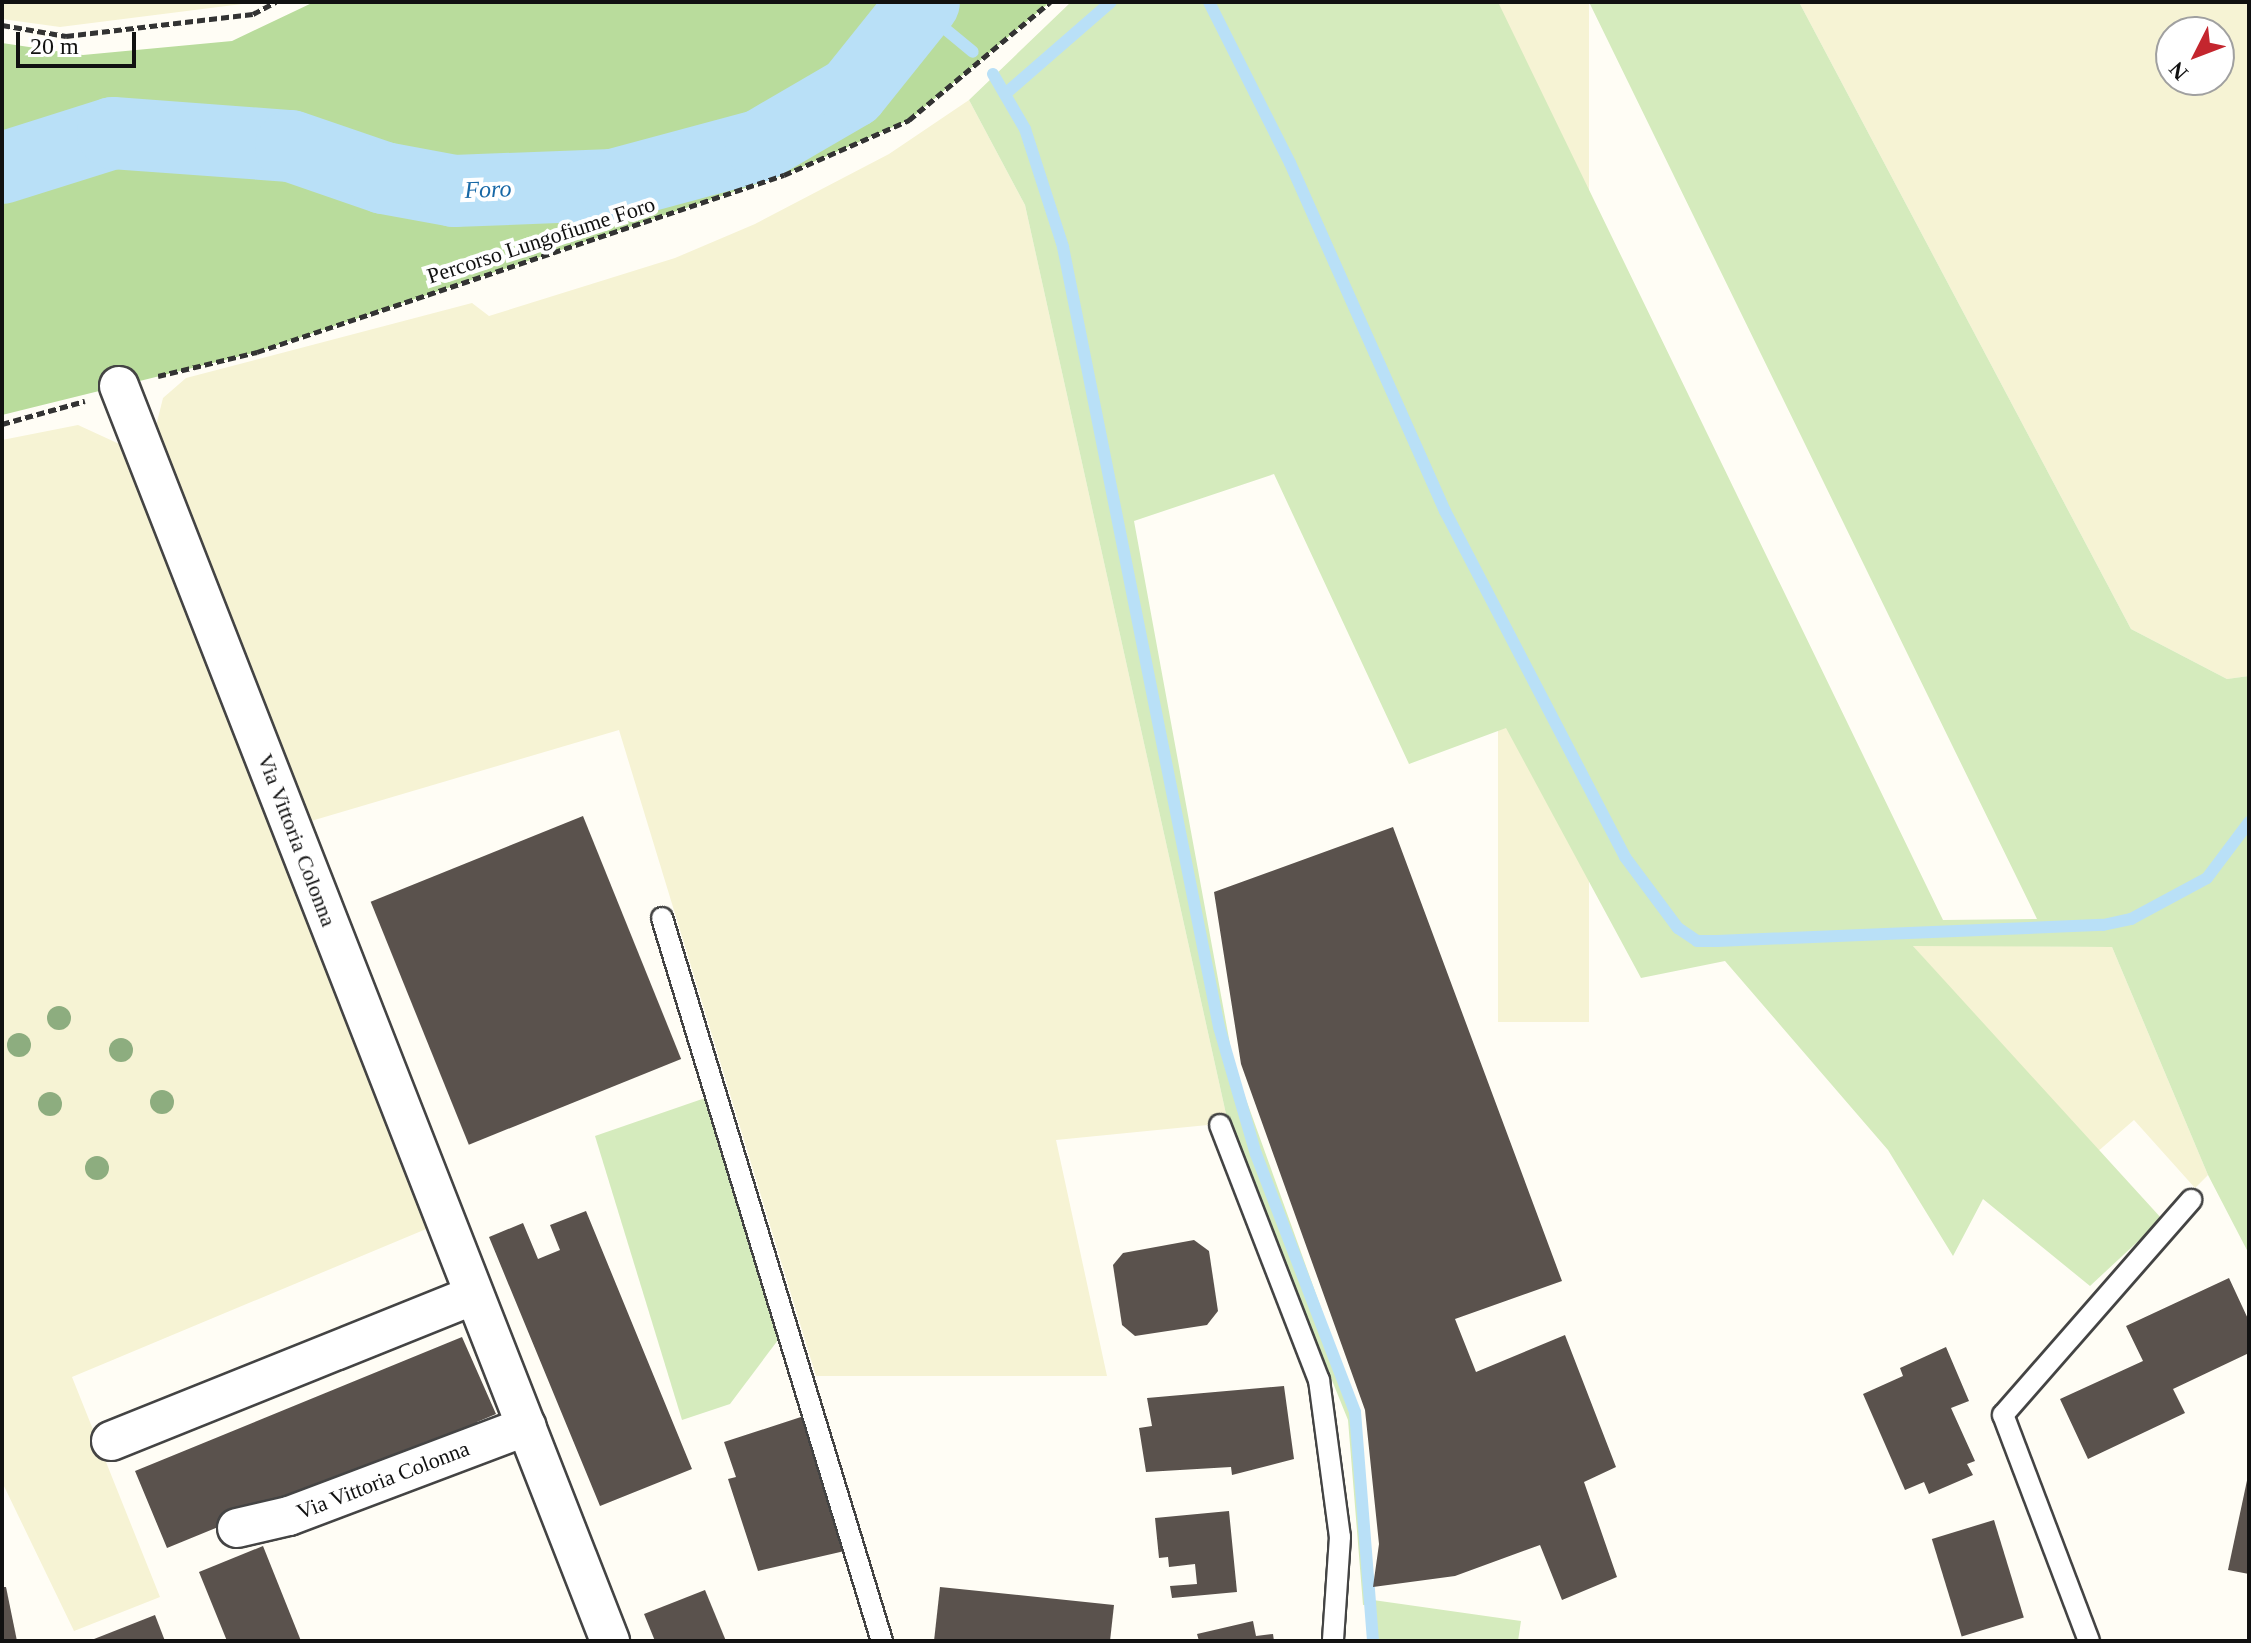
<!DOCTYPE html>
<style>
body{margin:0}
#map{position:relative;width:2251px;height:1643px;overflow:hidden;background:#fffdf5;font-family:"Times New Roman",serif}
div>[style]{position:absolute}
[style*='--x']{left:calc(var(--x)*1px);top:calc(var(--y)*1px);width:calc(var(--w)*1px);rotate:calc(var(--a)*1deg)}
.farmland>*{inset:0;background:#f6f3d4;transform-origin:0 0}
.green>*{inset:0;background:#d5ebbd}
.forest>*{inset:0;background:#b9dc9c}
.stream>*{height:12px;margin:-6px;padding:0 6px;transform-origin:6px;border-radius:6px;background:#b9e0f7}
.river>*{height:72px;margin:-36px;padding:0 36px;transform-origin:36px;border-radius:36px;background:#b9e0f7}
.building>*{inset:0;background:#5a524d;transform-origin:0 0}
.path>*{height:5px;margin-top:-2.5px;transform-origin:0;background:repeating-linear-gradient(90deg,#333 0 8px,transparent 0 12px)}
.roads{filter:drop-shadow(2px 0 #444) drop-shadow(-2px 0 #444) drop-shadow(0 2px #444) drop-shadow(0 -2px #444)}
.service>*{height:20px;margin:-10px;padding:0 10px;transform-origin:10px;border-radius:10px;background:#fff}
.minor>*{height:38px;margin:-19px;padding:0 19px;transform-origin:19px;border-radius:19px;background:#fff}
.trees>*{width:24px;height:24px;margin:-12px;border-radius:50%;background:#8dad7f}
span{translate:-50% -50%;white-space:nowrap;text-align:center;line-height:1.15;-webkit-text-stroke:8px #fff;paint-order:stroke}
.street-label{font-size:22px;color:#111}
.water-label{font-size:24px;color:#1768a6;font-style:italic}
.frame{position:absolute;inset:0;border:4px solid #111;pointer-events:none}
.north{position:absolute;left:2155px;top:16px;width:80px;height:80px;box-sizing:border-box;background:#fff;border:2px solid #a0a0a0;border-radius:50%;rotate:228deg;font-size:22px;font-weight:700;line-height:32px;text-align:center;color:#111}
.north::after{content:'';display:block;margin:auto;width:28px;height:36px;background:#c4262e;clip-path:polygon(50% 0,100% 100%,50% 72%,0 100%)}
.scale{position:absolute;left:16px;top:32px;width:120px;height:36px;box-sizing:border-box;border:4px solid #111;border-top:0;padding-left:10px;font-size:24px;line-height:28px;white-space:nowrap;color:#111;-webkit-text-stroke:6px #fff;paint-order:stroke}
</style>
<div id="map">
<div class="farmland">
<div style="clip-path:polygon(2px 2px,258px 2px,60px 27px,2px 19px)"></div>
<div style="left:1498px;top:2px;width:91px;height:1020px"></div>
<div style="clip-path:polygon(evenodd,1799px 2px,2249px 2px,2249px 676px,2227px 679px,2131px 629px,1799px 2px,2171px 32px,2219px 32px,2219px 80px,2171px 80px,2171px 32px)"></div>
<div style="clip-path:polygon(969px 100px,1025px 205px,1228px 1123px,1056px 1140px,1107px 1376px,816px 1376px,619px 730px,301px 824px,158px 474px,157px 422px,163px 398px,186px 378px,472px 303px,489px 316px,675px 258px,755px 224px,889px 154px)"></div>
<div style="clip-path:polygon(78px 425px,128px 448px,431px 1227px,72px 1377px,160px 1597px,74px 1631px,2px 1482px,2px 440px)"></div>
<div style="clip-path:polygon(1912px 945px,2112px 947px,2208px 1175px,2195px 1188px,2134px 1120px,2096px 1153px)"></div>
</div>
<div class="green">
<div style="clip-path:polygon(1071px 2px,1498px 2px,1943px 920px,2037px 919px,1589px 2px,1799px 2px,2131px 629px,2227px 679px,2249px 676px,2249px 1254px,2208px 1175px,2112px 947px,1913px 946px,2162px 1219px,2090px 1286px,1983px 1199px,1953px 1256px,1888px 1150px,1725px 961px,1641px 978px,1506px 728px,1409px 764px,1274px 474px,1134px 521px,1234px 1066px,1361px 1419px,1373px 1600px,1521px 1621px,1518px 1641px,1375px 1641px,1375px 1604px,1363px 1605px,1348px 1420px,1228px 1123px,1025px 205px,969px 100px)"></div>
<div style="clip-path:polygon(708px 1097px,781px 1336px,730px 1404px,682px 1420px,595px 1136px)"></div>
</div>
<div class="forest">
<div style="clip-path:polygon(314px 2px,1050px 2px,909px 120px,784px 175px,257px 352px,2px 415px,2px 43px,83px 55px,232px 41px)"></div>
</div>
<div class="stream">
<div style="--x:1209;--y:2;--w:180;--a:63.3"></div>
<div style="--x:1290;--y:163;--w:381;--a:66"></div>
<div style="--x:1445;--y:511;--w:390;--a:62.5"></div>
<div style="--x:1625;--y:857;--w:89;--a:53.3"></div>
<div style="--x:1678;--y:928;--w:23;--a:34"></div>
<div style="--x:1697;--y:941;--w:20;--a:0"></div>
<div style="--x:1717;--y:941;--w:386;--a:-2.4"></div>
<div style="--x:2103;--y:925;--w:29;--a:-12"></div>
<div style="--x:2131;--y:919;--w:86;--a:-28.3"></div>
<div style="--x:2207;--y:878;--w:70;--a:-53.1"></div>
<div style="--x:921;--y:9;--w:67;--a:39.6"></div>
<div style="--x:993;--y:74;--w:64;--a:59.8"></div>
<div style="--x:1025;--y:129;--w:124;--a:72.1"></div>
<div style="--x:1063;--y:247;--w:795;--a:78.69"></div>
<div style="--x:1219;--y:1027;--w:132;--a:73.8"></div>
<div style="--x:1256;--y:1154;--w:276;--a:69"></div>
<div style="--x:1355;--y:1412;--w:230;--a:85.5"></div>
<div style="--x:1005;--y:94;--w:140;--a:-41"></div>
</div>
<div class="river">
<div style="--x:2;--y:168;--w:116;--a:-17.5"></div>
<div style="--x:113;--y:133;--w:178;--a:4.2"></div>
<div style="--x:291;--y:146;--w:98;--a:19"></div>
<div style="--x:384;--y:178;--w:71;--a:10.5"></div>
<div style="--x:454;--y:191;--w:159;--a:-2.2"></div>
<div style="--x:613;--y:185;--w:153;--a:-15.1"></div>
<div style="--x:761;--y:145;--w:105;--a:-30.2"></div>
<div style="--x:852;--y:92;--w:115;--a:-51.3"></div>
</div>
<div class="building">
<div style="left:583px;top:816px;width:262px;height:229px;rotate:68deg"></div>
<div style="clip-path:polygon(1393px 827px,1562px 1281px,1455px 1319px,1476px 1372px,1565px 1335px,1616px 1467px,1584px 1482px,1617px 1577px,1562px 1600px,1540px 1545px,1455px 1576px,1373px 1587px,1379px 1544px,1365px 1410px,1241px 1064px,1214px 892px)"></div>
<div style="clip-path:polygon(586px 1211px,692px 1469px,600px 1506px,489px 1237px,523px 1223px,538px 1259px,560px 1250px,550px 1225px)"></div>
<div style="clip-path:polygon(1194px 1240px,1209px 1251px,1218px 1311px,1207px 1325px,1135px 1336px,1122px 1325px,1113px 1265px,1123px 1253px)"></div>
<div style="clip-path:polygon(2229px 1278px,2249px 1321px,2249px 1353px,2173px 1389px,2185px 1413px,2088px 1459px,2060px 1399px,2143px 1361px,2126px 1326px)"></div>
<div style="clip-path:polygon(462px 1337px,496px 1414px,477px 1422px,480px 1429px,432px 1450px,428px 1441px,167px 1548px,135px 1471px)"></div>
<div style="clip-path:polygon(1946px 1347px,1969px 1401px,1951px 1408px,1975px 1461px,1967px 1464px,1973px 1475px,1929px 1494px,1924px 1482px,1905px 1490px,1863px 1394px,1903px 1376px,1900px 1368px)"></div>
<div style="clip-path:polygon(1284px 1386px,1294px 1459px,1232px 1475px,1231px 1467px,1146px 1472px,1139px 1428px,1152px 1426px,1147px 1398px)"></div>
<div style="clip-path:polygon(804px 1416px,849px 1550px,758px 1571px,728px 1479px,736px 1477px,724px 1442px)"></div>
<div style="clip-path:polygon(2249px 1471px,2249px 1574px,2228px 1570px)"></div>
<div style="clip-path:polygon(1229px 1511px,1237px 1592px,1172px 1598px,1170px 1586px,1197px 1584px,1195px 1564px,1169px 1567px,1168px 1557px,1159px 1558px,1155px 1518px)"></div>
<div style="left:1994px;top:1520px;width:102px;height:65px;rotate:73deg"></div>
<div style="clip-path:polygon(263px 1546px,301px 1641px,227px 1641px,199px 1572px)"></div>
<div style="clip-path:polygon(2px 1587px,6px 1587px,17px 1641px,2px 1641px)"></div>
<div style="clip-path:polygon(940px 1587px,1114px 1605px,1110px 1641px,934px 1641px)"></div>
<div style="clip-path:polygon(705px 1590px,726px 1641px,655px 1641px,644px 1614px)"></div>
<div style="clip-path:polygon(155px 1615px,165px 1641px,89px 1641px)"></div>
<div style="clip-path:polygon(1253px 1621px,1256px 1636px,1273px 1634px,1274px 1641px,1199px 1641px,1197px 1634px)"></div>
</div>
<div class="path">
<div style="--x:2;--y:25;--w:65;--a:9.8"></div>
<div style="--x:66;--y:36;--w:188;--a:-6.7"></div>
<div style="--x:253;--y:14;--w:26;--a:-28"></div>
<div style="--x:158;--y:376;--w:102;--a:-13.6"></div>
<div style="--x:257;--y:352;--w:556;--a:-18.57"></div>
<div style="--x:784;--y:175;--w:137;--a:-23.7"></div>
<div style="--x:909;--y:120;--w:184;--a:-39.9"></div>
<div style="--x:2;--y:424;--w:86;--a:-15.5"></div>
</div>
<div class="roads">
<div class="service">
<div style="--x:662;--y:918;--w:756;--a:73.08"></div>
<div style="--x:1220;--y:1125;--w:274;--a:68.8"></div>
<div style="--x:1319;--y:1380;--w:158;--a:82.4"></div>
<div style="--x:1340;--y:1537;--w:104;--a:93.9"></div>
<div style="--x:2089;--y:1641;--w:242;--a:-110.8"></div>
<div style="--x:2003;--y:1415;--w:286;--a:-48.8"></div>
</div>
<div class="minor">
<div style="--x:119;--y:386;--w:1348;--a:68.63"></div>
<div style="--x:111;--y:1441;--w:391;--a:-21.9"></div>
<div style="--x:237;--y:1528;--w:53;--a:-13"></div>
<div style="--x:289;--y:1516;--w:254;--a:-20.7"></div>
</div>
</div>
<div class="trees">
<div style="left:59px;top:1018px"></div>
<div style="left:19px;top:1045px"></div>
<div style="left:121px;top:1050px"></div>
<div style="left:162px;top:1102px"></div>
<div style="left:50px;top:1104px"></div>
<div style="left:97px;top:1168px"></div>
</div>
<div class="street-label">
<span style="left:541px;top:240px;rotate:-18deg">Percorso Lungofiume Foro</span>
<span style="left:297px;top:840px;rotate:69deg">Via Vittoria Colonna</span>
<span style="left:383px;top:1480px;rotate:-21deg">Via Vittoria Colonna</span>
</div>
<div class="water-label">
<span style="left:488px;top:190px;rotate:-2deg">Foro</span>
</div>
<div class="frame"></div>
<div class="north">N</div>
<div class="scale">20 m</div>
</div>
